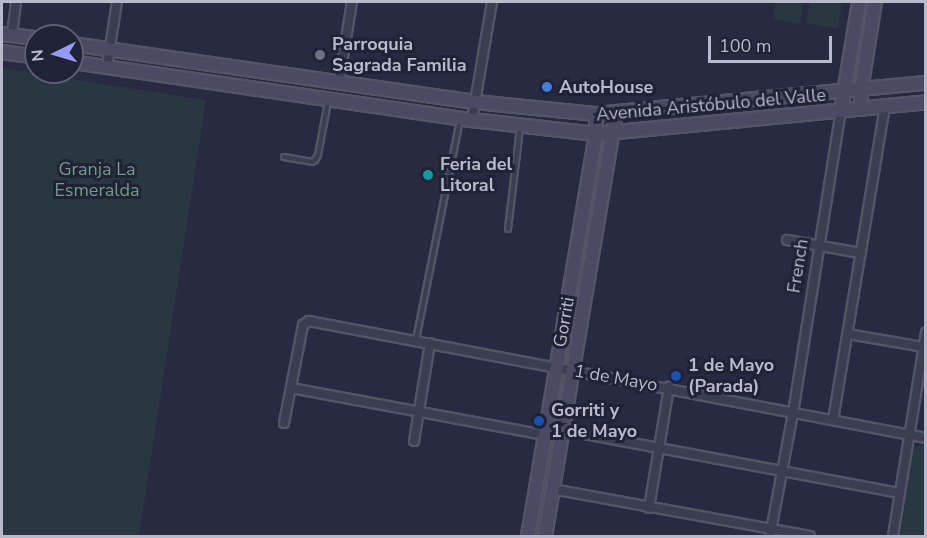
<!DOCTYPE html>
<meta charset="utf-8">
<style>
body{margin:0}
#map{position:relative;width:927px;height:538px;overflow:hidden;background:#272a40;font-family:"Nunito Sans",sans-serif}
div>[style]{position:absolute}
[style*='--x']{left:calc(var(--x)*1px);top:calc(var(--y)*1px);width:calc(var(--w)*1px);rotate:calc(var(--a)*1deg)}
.green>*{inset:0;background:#293741}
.roads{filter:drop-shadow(2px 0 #535567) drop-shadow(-2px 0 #535567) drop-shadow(0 2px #535567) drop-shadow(0 -2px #535567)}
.lane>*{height:4px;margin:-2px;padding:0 2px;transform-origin:2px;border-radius:2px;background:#3b3d50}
.street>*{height:8px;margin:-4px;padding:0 4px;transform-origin:4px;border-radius:4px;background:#3b3d50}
.secondary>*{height:12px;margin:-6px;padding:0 6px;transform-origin:6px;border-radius:6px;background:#4a4b63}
.dots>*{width:16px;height:16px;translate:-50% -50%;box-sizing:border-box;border:3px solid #202235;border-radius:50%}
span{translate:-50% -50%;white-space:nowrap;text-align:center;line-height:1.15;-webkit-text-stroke:6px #202235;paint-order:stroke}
.poi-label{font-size:18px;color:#b8b9ca;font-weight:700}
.left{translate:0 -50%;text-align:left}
.street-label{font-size:18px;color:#b8b9ca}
.park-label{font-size:18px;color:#719a87}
.frame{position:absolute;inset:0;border:3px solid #b8b9ca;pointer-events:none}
.north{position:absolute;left:24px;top:24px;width:60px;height:60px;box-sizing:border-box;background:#202235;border:2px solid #5d5e71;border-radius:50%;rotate:265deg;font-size:16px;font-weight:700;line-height:24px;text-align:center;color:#b8b9ca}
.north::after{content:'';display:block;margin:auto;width:21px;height:27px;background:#959bf3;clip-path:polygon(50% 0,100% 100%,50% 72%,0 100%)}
.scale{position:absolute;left:708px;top:36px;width:124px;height:27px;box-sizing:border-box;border:3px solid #b8b9ca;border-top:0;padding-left:8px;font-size:18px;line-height:21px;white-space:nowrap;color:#b8b9ca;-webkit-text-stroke:4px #202235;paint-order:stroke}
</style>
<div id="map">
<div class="green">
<div style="clip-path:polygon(775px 2px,803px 2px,800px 24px,773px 19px)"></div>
<div style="clip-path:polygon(810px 2px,842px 2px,838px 29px,806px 23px)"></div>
<div style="clip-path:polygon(2px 68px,206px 100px,139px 536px,2px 536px)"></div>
<div style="clip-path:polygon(919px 445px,925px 446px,925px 536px,900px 536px,913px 450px)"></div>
</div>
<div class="roads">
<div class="lane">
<div style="--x:284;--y:157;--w:28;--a:10"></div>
<div style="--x:312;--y:162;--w:4;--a:-34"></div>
<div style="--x:315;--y:160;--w:6;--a:-59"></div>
<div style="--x:318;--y:155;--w:54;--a:-79.3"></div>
<div style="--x:508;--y:229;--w:102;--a:-83.2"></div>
<div style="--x:416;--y:340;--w:224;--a:-78.7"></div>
</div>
<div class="street">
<div style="--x:12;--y:35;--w:33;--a:-83"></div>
<div style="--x:107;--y:67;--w:66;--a:-81.3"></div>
<div style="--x:339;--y:82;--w:81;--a:-80.8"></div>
<div style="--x:472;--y:120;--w:120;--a:-80.4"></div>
<div style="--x:787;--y:240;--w:75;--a:10"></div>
<div style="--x:848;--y:334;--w:76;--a:9.8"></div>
<div style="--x:291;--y:388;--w:258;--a:10.5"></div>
<div style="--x:833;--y:420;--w:317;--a:-80.6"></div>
<div style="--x:284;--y:423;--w:100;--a:-79"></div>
<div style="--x:303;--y:325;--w:7;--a:-34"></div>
<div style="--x:309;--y:321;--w:628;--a:10.74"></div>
<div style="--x:563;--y:430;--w:343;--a:10.6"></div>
<div style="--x:414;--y:441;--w:99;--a:-80.7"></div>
<div style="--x:552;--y:489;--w:262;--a:10.3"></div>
<div style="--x:649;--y:508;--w:123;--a:-80.6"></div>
<div style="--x:770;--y:536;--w:125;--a:-79.4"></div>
<div style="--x:793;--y:413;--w:306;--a:-81"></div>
<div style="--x:893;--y:536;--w:206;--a:-80.8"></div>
</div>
<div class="secondary">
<div style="--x:2;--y:34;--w:34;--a:7"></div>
<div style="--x:72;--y:44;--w:407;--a:8.2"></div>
<div style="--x:475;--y:102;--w:122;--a:5.7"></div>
<div style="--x:596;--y:114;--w:331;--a:-5.4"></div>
<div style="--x:2;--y:52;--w:34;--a:8"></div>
<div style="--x:72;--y:62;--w:404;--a:8.3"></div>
<div style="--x:472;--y:120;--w:125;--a:6.4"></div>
<div style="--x:596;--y:134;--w:332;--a:-5.5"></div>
<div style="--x:861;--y:109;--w:19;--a:-90"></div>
<div style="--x:861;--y:90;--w:89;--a:-81"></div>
<div style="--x:841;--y:111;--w:110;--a:-80.6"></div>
<div style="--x:528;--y:536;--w:408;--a:-80.4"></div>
<div style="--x:596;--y:134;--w:20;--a:-90"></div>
<div style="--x:545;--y:536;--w:429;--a:-80.5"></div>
</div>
</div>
<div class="dots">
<div style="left:320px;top:55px;background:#6b7280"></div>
<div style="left:547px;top:87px;background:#3f7fe0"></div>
<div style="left:428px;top:175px;background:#0f9aa8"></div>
<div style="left:676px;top:376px;background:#1a4fb4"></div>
<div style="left:539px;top:421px;background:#1a4fb4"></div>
</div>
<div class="poi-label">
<span class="left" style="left:332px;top:55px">Parroquia<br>Sagrada Familia</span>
<span class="left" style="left:559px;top:87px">AutoHouse</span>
<span class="left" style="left:440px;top:175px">Feria del<br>Litoral</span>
<span class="left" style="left:688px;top:376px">1 de Mayo<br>(Parada)</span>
<span class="left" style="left:551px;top:421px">Gorriti y<br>1 de Mayo</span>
</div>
<div class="street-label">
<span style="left:711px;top:105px;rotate:-5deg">Avenida Aristóbulo del Valle</span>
<span style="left:798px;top:266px;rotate:-81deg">French</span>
<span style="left:564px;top:322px;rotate:-80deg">Gorriti</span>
<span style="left:616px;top:378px;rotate:10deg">1 de Mayo</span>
</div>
<div class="park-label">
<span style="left:97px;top:180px">Granja La<br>Esmeralda</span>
</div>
<div class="frame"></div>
<div class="north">N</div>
<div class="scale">100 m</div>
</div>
